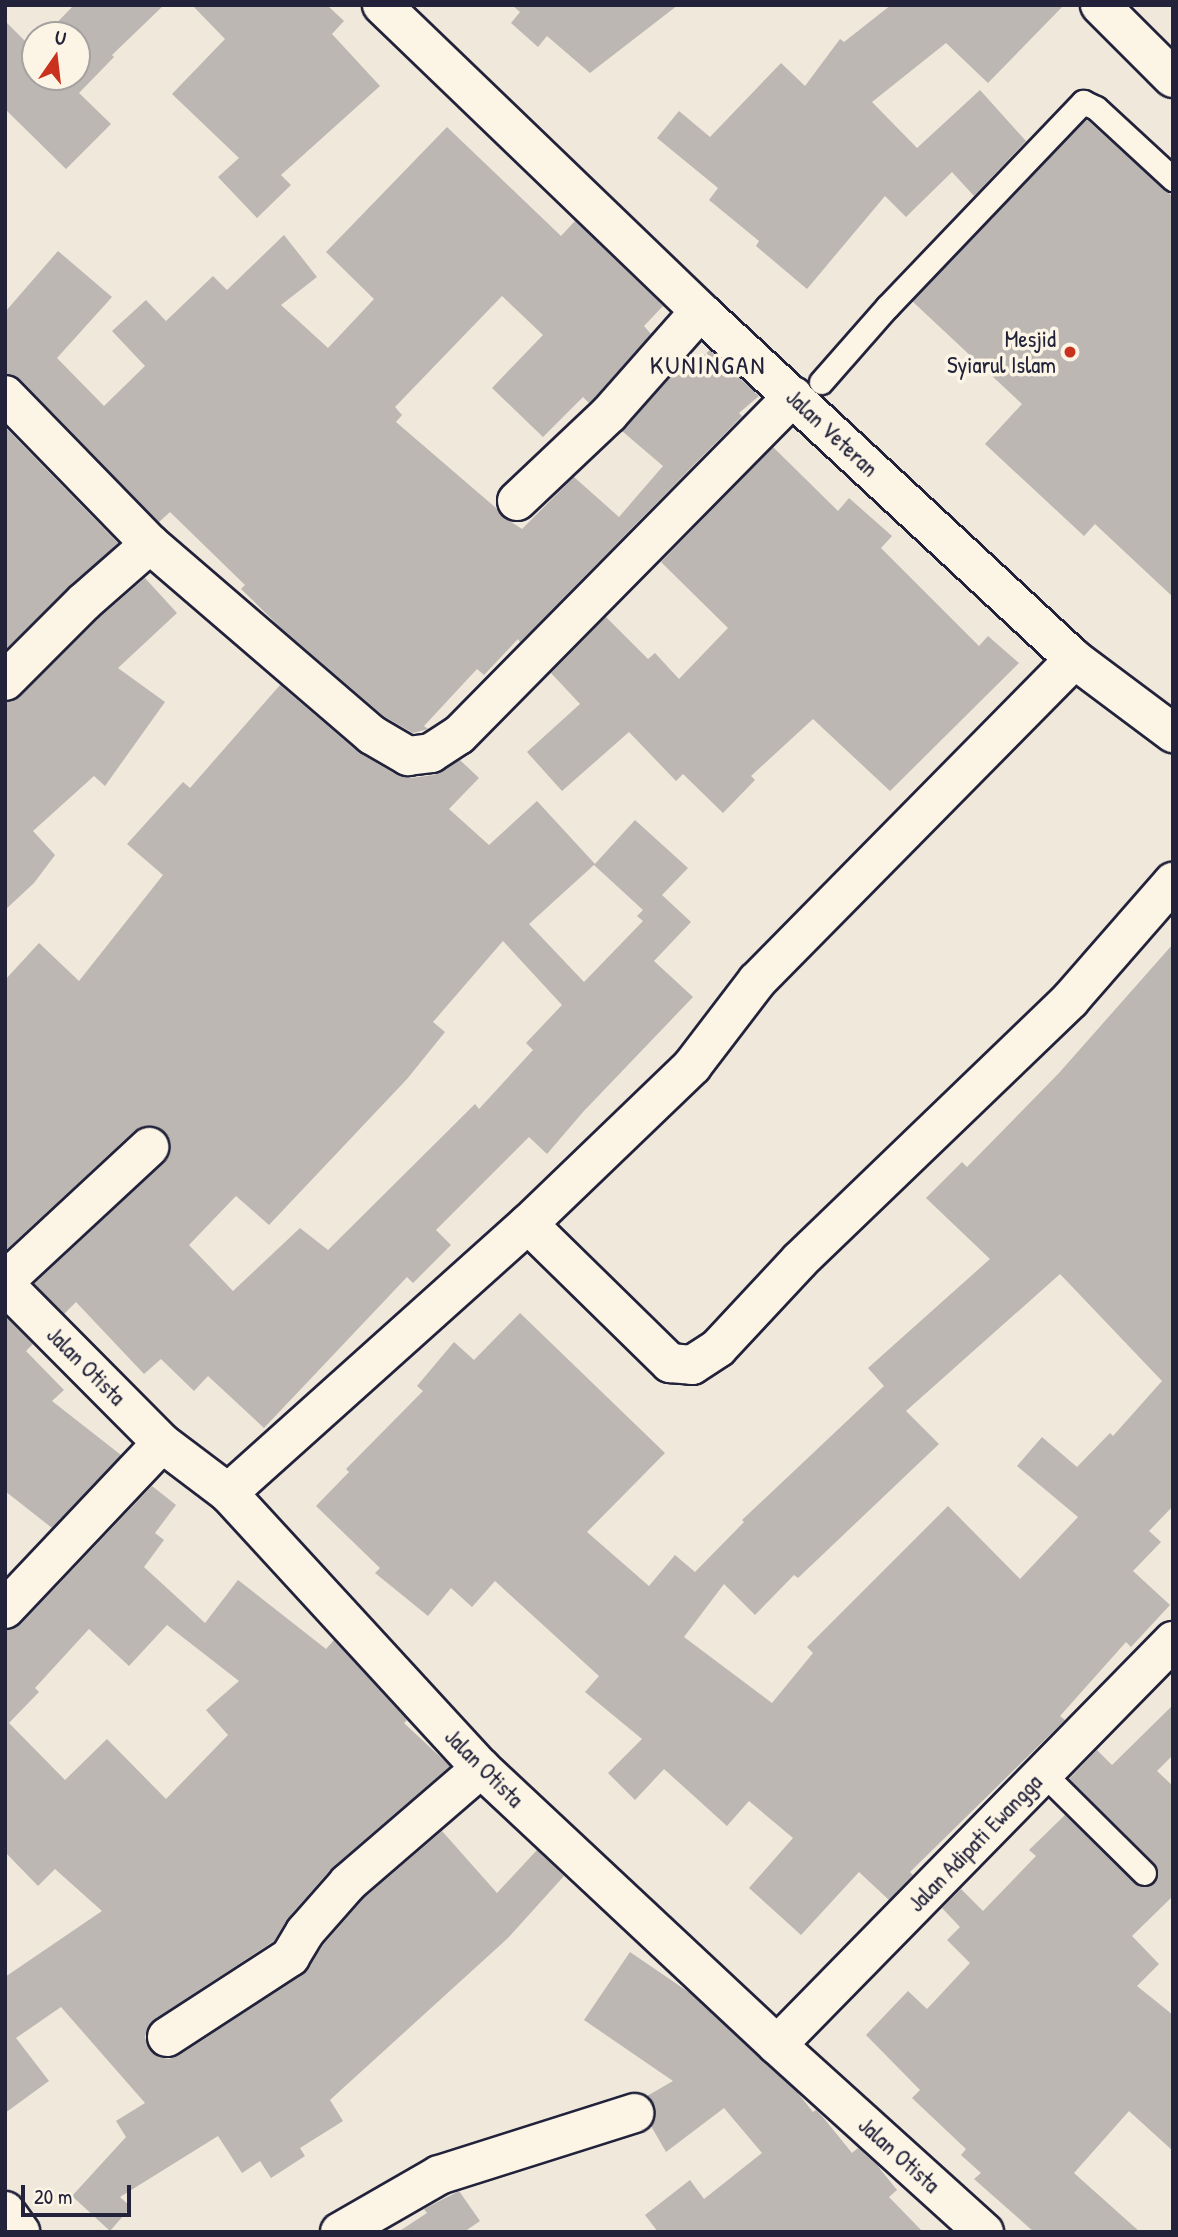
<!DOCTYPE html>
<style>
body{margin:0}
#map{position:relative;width:1178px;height:2237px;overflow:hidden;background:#efe8db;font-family:"Patrick Hand",sans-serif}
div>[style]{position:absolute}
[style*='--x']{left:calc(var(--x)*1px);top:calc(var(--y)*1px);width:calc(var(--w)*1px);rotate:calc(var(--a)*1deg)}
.building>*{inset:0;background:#bcb7b3}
.roads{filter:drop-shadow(2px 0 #22223b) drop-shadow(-2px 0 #22223b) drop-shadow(0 2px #22223b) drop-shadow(0 -2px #22223b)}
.service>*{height:23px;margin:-11.5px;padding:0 11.5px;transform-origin:11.5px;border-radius:11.5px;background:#fcf5e5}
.minor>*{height:38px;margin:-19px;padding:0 19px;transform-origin:19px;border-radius:19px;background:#fcf5e5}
.tertiary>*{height:38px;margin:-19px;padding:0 19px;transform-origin:19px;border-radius:19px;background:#fcf5e5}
.secondary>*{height:38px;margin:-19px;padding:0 19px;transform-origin:19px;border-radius:19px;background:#fcf5e5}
.primary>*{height:38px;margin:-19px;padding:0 19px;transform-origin:19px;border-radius:19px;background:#fcf5e5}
.dots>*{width:19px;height:19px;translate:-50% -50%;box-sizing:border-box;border:4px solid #fcf5e5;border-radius:50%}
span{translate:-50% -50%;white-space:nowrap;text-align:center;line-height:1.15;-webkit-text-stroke:7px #fcf5e5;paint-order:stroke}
.poi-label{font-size:23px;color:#22223b}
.right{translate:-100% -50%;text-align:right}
.street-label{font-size:23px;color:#22223b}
.quarter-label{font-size:26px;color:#22223b;letter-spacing:2px}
.frame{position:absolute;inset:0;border:7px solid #22223b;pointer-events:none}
.north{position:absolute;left:21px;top:21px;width:70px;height:70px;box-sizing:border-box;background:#fcf5e5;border:2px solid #a5a1a1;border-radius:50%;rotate:14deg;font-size:19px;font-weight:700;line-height:28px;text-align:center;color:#22223b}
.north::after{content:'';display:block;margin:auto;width:24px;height:32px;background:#c8321e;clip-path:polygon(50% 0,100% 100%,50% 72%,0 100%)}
.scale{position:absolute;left:21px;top:2185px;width:110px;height:32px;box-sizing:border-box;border:4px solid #22223b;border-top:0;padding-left:9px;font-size:21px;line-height:24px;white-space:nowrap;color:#22223b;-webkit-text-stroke:5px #fcf5e5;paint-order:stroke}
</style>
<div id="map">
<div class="building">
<div style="clip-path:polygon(74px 5px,164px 5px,112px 55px,114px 57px,79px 93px,111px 124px,66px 169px,5px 109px,5px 21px,32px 48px,35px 45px,35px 77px,77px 77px,77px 35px,45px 35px)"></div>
<div style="clip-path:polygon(192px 5px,327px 5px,344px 21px,332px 34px,380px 86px,281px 175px,291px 185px,257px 218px,218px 177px,239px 158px,172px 94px,225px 39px)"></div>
<div style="clip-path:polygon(512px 5px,678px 5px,590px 73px,547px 36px,538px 47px,511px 23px,520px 12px)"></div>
<div style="clip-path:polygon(891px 5px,1064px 5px,988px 83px,946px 43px,872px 102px,917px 148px,980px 90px,1026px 141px,974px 196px,952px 172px,906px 217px,885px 196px,807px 289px,756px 246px,759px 241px,709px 200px,718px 188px,657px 138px,679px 111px,710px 137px,781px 63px,805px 86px,840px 39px,844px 42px)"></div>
<div style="clip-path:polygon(1086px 119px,1173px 197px,1173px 597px,1095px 524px,1084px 536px,985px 444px,1022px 404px,912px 301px)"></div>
<div style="clip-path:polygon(447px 127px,561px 236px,575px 221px,663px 306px,644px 326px,651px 334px,593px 399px,589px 403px,583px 397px,543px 437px,492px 388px,543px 335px,502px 296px,395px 407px,402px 415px,396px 422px,496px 508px,502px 516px,522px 529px,574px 477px,619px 517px,663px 466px,622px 431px,679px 368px,683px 373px,710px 350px,759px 396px,739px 413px,742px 416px,520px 642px,518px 639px,484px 675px,477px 669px,424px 726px,428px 729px,413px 733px,385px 717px,280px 627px,241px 589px,245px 585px,170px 512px,159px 522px,21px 380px,5px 374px,5px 312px,58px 251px,112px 297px,57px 358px,104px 406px,145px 366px,112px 331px,146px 300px,166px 321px,213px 276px,227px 290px,284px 235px,317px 277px,281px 305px,328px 348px,374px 299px,326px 252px)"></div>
<div style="clip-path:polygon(5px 427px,118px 543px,5px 650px)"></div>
<div style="clip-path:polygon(773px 447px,838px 511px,849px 498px,892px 536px,881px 548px,979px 646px,988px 636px,1019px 663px,890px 791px,813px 719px,751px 776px,755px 780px,723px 813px,683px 774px,676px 781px,629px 732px,562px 791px,527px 752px,580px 704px,551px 673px,606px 617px,648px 659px,655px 653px,679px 679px,728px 628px,661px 562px)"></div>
<div style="clip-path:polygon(145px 578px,177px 613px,118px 668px,165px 702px,105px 786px,94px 776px,33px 831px,55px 855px,34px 883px,5px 910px,5px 702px,20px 696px,99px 618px)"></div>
<div style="clip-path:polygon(evenodd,280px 685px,358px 752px,397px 775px,411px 778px,434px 775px,460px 760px,479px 778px,449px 809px,489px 845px,537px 801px,595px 864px,529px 924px,584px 982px,643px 921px,637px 916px,643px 910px,594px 865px,635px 820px,688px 868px,662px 895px,691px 922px,654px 961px,693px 997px,583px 1112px,547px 1154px,529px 1137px,436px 1230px,451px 1245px,413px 1283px,407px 1277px,264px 1428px,208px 1376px,194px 1391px,161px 1359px,144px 1374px,76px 1302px,64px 1314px,34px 1284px,164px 1163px,170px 1154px,170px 1143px,164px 1132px,155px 1126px,145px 1126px,134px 1131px,5px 1251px,5px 980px,39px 943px,79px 981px,163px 875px,127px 844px,183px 782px,190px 788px,280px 685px,503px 941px,562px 1005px,526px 1043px,533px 1050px,479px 1109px,475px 1104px,328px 1250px,300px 1228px,233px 1291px,189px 1245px,236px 1196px,269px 1225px,407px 1079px,445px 1032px,433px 1022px,503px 941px)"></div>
<div style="clip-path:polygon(evenodd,1173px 944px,1173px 1506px,1149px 1531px,1161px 1542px,1133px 1571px,1170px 1605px,1131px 1647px,1126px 1642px,1060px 1716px,1065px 1720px,910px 1872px,913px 1875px,889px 1900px,859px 1872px,801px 1935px,749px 1888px,793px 1838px,749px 1801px,727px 1826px,664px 1769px,635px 1800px,608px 1773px,642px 1739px,585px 1692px,599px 1676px,495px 1581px,472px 1607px,451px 1588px,428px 1616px,375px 1573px,380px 1568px,316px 1506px,349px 1472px,346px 1469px,423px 1391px,417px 1386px,454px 1342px,474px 1360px,520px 1313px,665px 1453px,587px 1532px,649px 1586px,675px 1555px,695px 1572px,744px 1522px,742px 1520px,884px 1386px,868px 1368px,990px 1259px,926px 1198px,962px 1162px,967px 1167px,1059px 1073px,1173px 944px,1060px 1274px,1162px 1381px,1113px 1436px,1110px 1433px,1077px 1467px,1042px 1437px,1017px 1466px,1078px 1517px,1020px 1579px,948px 1506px,807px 1647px,813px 1653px,772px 1703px,684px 1637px,724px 1584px,755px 1615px,794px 1575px,798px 1578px,939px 1444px,906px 1411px,1060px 1274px)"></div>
<div style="clip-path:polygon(5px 1316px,33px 1344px,26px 1351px,64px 1390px,52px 1401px,121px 1455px,52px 1528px,5px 1491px)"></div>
<div style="clip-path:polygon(evenodd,152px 1486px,176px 1505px,155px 1533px,164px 1540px,144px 1567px,205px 1623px,238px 1580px,326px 1649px,334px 1640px,407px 1720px,404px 1723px,450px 1766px,332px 1868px,288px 1918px,274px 1941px,155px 2019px,148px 2027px,145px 2037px,149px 2049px,158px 2057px,169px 2059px,178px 2056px,302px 1975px,323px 1945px,363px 1899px,442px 1831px,497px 1893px,537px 1850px,564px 1876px,508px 1938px,330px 2100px,343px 2121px,300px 2148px,305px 2156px,271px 2178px,260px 2161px,242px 2173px,218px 2136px,120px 2197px,131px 2207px,110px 2231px,72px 2196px,126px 2137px,116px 2121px,145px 2103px,61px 2007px,16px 2038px,49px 2081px,5px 2113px,5px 1977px,102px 1911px,55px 1869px,38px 1886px,5px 1852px,5px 1630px,21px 1624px,152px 1486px,167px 1625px,239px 1681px,206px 1710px,228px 1735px,166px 1799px,107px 1739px,65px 1780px,9px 1723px,39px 1692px,35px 1688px,89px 1629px,129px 1666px,167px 1625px)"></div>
<div style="clip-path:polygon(1173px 1705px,1173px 1755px,1157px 1771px,1173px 1786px,1173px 1896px,1132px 1936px,1159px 1964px,1137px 1986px,1173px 2015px,1173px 2151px,1129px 2111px,1074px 2173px,1140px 2232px,1034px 2232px,974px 2179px,981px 2173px,961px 2155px,966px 2149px,912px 2098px,920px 2090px,866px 2035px,908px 1991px,927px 2009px,970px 1963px,947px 1940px,960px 1927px,942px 1908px,961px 1889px,983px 1911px,1036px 1856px,1029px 1850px,1065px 1815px,1135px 1883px,1147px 1887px,1154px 1882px,1158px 1870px,1154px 1863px,1069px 1779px,1097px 1750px,1112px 1765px)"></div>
<div style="clip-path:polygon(630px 1952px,690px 1993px,797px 2092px,813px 2112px,816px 2110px,822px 2116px,852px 2153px,858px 2148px,877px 2165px,897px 2190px,889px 2197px,923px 2232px,658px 2232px,645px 2215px,690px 2180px,704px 2199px,762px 2153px,724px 2108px,666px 2152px,651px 2126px,655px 2107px,647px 2096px,673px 2081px,584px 2020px)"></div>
<div style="clip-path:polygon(459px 2191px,480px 2221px,464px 2232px,398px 2232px,427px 2213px,424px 2209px)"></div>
</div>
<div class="roads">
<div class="service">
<div style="--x:821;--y:382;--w:100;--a:-48.7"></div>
<div style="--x:887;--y:307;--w:284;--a:-46.3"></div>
<div style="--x:1083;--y:102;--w:14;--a:25"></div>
<div style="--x:1096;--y:108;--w:105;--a:42.7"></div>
<div style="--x:1043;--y:1773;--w:142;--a:44.7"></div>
</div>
<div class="minor">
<div style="--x:5;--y:395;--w:208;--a:45.8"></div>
<div style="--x:150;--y:544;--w:293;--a:40.7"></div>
<div style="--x:372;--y:735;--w:42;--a:30.3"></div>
<div style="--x:408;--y:756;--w:23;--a:-7"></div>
<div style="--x:431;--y:753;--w:33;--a:-33"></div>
<div style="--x:459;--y:735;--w:476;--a:-45.4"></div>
<div style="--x:517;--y:501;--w:127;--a:-43.4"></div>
<div style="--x:609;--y:414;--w:137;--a:-48.5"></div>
<div style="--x:5;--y:681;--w:112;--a:-45"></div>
<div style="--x:84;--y:602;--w:88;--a:-41.3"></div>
<div style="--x:528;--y:1224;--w:199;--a:44.4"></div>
<div style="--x:670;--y:1363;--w:22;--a:5"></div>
<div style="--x:692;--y:1365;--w:31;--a:-33"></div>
<div style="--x:718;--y:1348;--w:120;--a:-47"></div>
<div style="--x:800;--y:1260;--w:375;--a:-43.9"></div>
<div style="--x:1070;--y:1000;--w:157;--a:-48.9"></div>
<div style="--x:5;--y:1281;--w:197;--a:-42.9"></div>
<div style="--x:228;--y:1493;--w:403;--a:-41.9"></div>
<div style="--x:528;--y:1224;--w:228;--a:-43.9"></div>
<div style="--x:692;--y:1066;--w:107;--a:-52.6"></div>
<div style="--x:757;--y:981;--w:452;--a:-45.4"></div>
<div style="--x:5;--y:1609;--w:228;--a:-46.6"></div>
<div style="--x:167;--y:2037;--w:147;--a:-33"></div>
<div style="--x:290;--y:1957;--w:29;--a:-59"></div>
<div style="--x:305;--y:1932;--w:65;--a:-48.7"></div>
<div style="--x:348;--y:1883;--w:176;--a:-40.8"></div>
<div style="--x:777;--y:2045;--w:566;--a:-45.57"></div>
<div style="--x:5;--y:2211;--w:26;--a:54"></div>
<div style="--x:340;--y:2232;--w:114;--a:-29.9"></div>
<div style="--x:439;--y:2175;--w:205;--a:-17.6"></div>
</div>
<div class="tertiary">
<div style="--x:5;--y:1285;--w:223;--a:45.2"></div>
<div style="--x:162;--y:1443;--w:83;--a:37.1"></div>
<div style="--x:228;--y:1493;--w:374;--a:47.4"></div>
<div style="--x:481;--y:1768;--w:405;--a:43.1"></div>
<div style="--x:777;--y:2045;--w:279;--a:42.1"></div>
</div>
<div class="secondary">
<div style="--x:1100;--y:5;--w:103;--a:45"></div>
</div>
<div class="primary">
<div style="--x:382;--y:5;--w:441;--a:43.9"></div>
<div style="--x:700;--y:311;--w:511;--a:42.94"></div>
<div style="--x:1074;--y:659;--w:124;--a:36.8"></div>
</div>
</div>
<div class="dots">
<div style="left:1070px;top:352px;background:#c8321e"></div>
</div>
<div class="poi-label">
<span class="right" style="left:1056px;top:352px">Mesjid<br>Syiarul Islam</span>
</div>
<div class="street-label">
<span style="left:832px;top:433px;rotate:43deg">Jalan Veteran</span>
<span style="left:86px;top:1366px;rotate:45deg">Jalan Otista</span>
<span style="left:484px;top:1768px;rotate:45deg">Jalan Otista</span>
<span style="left:975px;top:1843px;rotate:-46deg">Jalan Adipati Ewangga</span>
<span style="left:899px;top:2155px;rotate:42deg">Jalan Otista</span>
</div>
<div class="quarter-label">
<span style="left:708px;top:365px">KUNINGAN</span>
</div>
<div class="frame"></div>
<div class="north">U</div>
<div class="scale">20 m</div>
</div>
